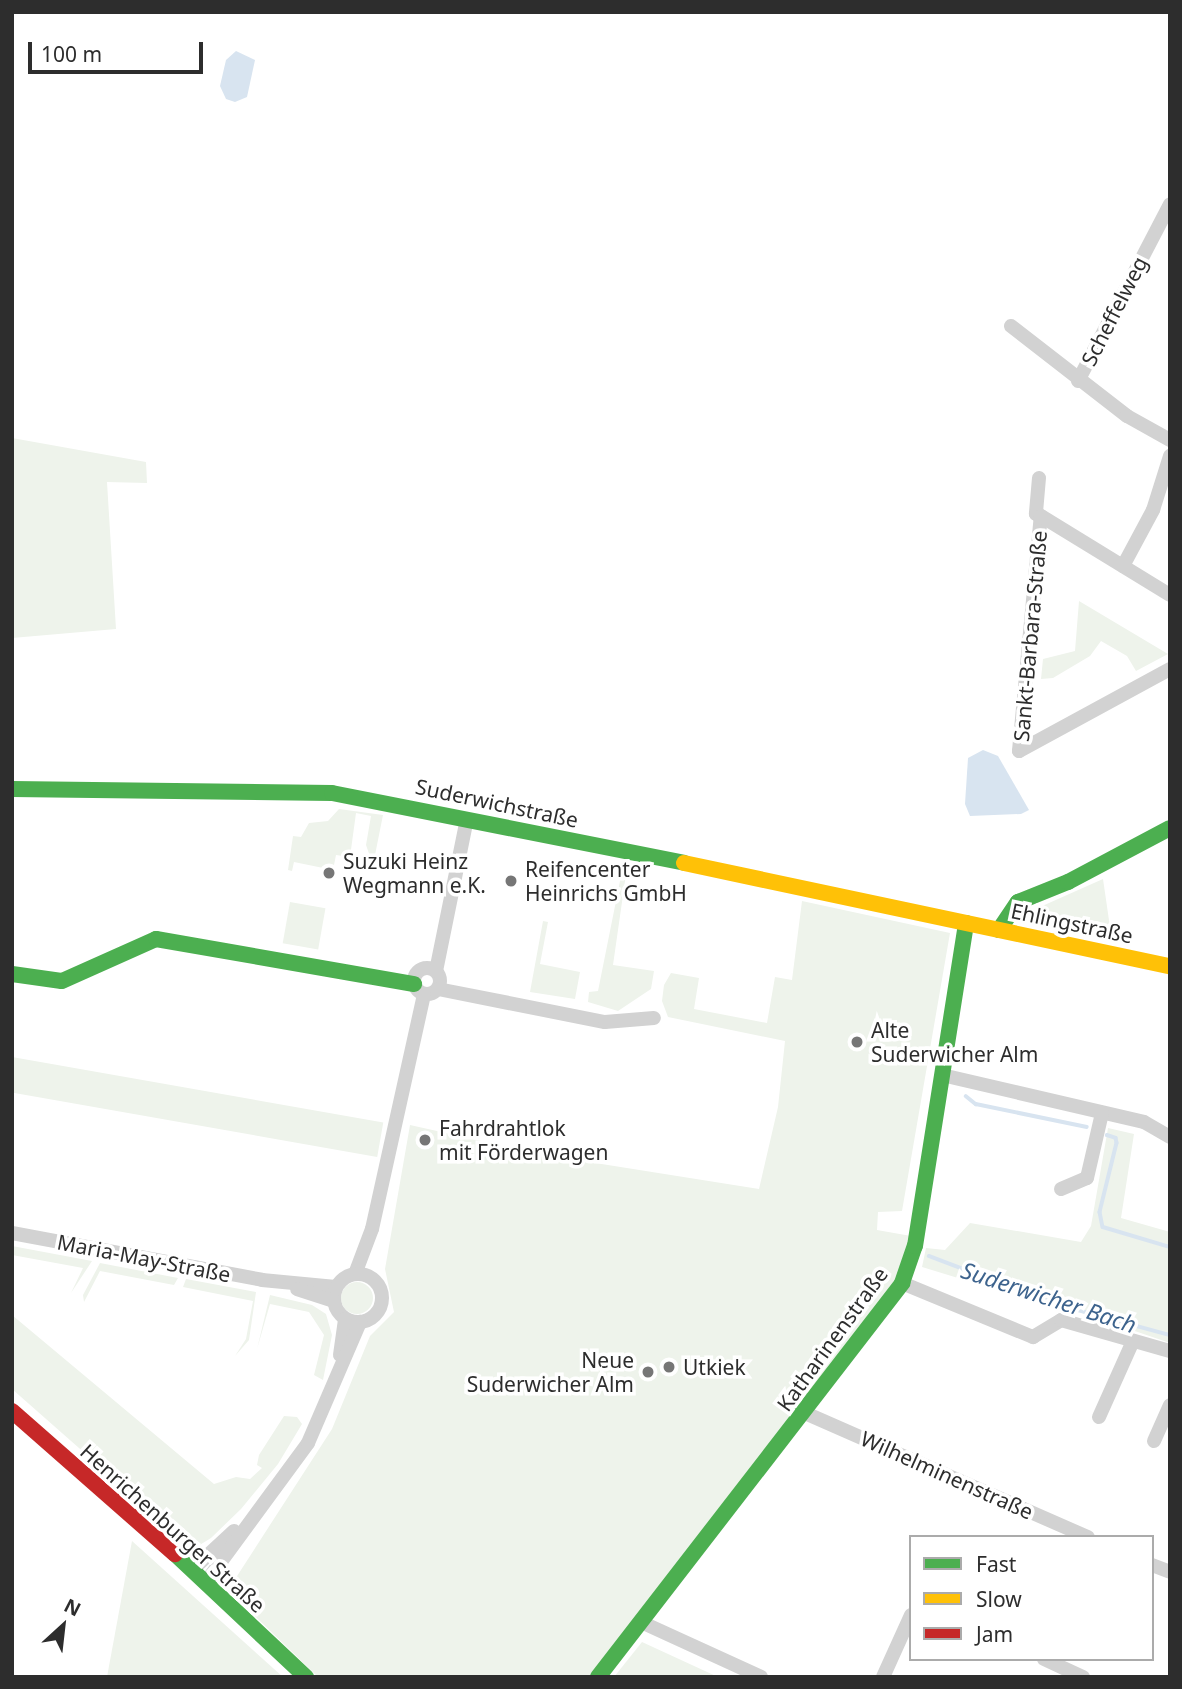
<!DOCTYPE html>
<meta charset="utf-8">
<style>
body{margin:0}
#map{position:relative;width:1182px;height:1689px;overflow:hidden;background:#fff;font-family:"Noto Sans",sans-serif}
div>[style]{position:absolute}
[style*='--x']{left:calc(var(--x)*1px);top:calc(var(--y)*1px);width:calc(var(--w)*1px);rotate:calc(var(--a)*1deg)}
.green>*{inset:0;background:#eef3eb;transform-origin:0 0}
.round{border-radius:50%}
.water>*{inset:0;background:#d8e4f0}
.stream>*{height:3.5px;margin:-1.75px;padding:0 1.75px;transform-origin:1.75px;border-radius:1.75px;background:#d8e4f0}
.street>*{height:14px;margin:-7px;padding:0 7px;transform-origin:7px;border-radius:7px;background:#d2d2d2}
.street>.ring{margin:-7px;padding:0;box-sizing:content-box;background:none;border:14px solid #d2d2d2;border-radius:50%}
.fast>*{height:16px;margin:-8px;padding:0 8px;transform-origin:8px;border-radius:8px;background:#4caf50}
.slow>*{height:16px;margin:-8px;padding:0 8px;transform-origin:8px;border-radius:8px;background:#ffc107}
.jam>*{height:16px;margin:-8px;padding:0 8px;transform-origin:8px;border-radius:8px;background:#c62828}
.dots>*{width:19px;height:19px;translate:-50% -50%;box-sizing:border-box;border:4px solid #fff;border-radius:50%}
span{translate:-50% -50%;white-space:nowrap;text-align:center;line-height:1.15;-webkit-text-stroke:7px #fff;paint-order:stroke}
.street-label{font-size:21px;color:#2d2d2d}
.poi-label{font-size:21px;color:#2d2d2d}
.left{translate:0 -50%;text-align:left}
.right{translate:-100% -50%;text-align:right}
.water-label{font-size:23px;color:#3d638d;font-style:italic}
.frame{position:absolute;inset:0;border:14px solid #2d2d2d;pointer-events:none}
.legend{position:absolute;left:909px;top:1535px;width:245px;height:126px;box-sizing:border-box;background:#fff;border:2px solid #ababab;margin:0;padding:9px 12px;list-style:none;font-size:21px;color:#2d2d2d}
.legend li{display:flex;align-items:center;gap:14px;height:35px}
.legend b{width:35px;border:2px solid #ababab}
.north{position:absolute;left:28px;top:1591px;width:70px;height:70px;-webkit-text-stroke:5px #fff;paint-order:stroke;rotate:27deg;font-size:19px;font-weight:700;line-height:28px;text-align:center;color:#2d2d2d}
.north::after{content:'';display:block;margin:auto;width:24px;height:32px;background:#2d2d2d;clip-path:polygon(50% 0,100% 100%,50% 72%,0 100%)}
.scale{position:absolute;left:28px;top:42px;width:175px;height:32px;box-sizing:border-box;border:4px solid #2d2d2d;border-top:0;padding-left:9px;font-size:21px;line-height:24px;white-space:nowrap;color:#2d2d2d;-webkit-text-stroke:5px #fff;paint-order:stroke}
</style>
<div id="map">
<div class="green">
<div style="clip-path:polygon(12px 438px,146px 462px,147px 483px,107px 482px,116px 629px,12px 638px)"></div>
<div style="clip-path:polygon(1079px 601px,1168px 654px,1136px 671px,1127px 656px,1101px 641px,1090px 656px,1053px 678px,1041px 679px,1043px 659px,1075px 651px)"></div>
<div style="clip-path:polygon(339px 809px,383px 815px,373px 865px,366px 845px,371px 816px,356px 813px,350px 857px,336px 855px,333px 870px,294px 862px,292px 871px,288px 870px,293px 836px,301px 837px,309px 823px,328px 821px)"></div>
<div style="clip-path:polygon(623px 866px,627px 867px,613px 965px,654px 971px,651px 989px,618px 1011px,588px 1002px,589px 992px,598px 991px)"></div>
<div style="clip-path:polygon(1103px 879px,1111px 934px,1072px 930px,1028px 917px,1031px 911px)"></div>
<div style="clip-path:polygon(802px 901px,950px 933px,902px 1211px,878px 1212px,877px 1230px,911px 1236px,896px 1284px,591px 1677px,318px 1677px,228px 1590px,332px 1429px,370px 1336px,394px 1312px,385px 1269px,410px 1125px,545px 1155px,759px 1189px,778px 1107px,785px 1041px,668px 1017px,662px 1001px,664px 985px,671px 973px,699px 978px,694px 1009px,767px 1023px,775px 977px,792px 980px)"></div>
<div style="left:290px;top:902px;width:36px;height:42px;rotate:10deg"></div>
<div style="clip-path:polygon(543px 921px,548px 922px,540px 964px,580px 972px,575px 999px,530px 992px)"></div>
<div style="left:12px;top:1057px;width:377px;height:35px;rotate:10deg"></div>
<div style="clip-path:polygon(1108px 1128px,1134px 1134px,1121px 1218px,1170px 1232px,1170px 1343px,982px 1279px,958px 1278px,922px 1267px,926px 1248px,945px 1250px,970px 1223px,1081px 1242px,1091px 1226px)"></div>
<div style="clip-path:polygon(12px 1246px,92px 1261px,71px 1293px,83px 1268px,12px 1255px)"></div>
<div style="clip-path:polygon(100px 1263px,178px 1278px,174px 1285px,100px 1271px,84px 1302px,83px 1295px)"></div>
<div style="clip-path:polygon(186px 1279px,256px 1292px,249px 1340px,235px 1356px,246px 1339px,253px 1301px,183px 1287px)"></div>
<div class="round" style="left:341px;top:1282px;width:32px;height:32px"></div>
<div style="clip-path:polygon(270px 1295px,312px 1305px,326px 1314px,332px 1335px,323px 1380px,314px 1375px,324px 1335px,309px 1312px,270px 1304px,257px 1349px)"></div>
<div style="clip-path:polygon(12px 1315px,214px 1484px,236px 1477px,250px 1479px,262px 1468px,257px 1465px,259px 1455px,284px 1416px,297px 1417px,302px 1424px,278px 1464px,241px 1509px,211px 1538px,198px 1546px,188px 1544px,12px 1389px)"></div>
<div style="clip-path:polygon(132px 1541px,283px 1677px,107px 1677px)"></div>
<div style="clip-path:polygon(642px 1642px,718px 1677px,614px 1677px)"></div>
</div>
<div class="water">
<div style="clip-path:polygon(236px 51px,255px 60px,247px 97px,235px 102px,226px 99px,220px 86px,226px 60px)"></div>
<div style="clip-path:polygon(983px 750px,998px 756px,1029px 810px,1021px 814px,970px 816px,965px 804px,968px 758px)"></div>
</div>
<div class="stream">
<div style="--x:966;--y:1096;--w:13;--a:39"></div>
<div style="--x:976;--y:1104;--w:113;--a:11.7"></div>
<div style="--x:1107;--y:1135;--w:9;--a:18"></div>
<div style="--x:1116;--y:1138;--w:5;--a:79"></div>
<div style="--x:1117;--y:1143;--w:71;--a:103.8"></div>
<div style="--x:1100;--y:1212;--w:15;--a:79"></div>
<div style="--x:1103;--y:1227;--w:70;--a:16.6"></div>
<div style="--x:929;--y:1256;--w:136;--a:20.7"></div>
<div style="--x:1056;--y:1304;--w:118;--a:15.2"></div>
</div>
<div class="street">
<div style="--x:1011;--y:326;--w:147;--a:37.8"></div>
<div style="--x:1127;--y:416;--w:49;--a:29.2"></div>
<div style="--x:1078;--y:381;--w:199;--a:-62.5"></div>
<div style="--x:1039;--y:478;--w:36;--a:95"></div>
<div style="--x:1036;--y:514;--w:5;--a:22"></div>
<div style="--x:1123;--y:566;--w:64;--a:-61.8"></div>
<div style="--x:1153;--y:510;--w:57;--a:-72.5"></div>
<div style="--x:1019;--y:751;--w:236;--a:-84.7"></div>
<div style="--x:1041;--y:516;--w:151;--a:31.5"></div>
<div style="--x:1019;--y:751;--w:172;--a:-28.5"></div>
<div class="ring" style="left:414px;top:968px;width:12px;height:12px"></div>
<div style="--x:436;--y:971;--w:155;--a:-78.5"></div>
<div style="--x:438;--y:989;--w:170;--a:11.2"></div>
<div style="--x:605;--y:1022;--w:49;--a:-4.7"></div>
<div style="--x:942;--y:1075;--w:207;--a:13.1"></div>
<div style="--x:1144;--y:1122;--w:30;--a:30"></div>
<div style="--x:1061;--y:1189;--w:28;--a:-23"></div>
<div style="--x:1087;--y:1178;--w:67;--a:-77"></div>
<div style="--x:12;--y:1233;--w:254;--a:10.6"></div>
<div style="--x:262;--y:1280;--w:74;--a:5.4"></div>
<div style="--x:355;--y:1274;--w:48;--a:-69.3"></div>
<div style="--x:372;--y:1229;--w:240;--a:-77.5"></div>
<div class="ring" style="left:334px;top:1274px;width:34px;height:34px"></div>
<div style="--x:902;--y:1283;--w:142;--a:22.4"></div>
<div style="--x:1033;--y:1337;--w:33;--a:-31"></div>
<div style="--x:1061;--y:1320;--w:113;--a:15.9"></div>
<div style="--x:297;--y:1289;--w:39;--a:18"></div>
<div style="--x:340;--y:1355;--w:36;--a:-82"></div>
<div style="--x:805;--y:1413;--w:309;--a:23.7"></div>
<div style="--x:1099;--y:1417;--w:83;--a:-65.9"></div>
<div style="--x:1154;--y:1441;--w:39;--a:-66"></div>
<div style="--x:1152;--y:1565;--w:19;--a:21"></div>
<div style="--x:193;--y:1569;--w:56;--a:-42.8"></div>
<div style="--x:206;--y:1582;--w:172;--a:-53.7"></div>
<div style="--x:308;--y:1443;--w:132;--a:-66.7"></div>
<div style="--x:641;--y:1622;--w:132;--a:24.6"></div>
<div style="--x:1044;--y:1659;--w:43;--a:24.8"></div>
<div style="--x:883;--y:1677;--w:68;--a:-65.7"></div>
</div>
<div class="fast">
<div style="--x:12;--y:789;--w:320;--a:0.7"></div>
<div style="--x:332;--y:793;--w:359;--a:11.2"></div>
<div style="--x:999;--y:930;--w:34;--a:-56"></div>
<div style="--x:1018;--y:902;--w:54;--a:-21.8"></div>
<div style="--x:1068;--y:882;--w:115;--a:-27.9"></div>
<div style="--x:12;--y:974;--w:50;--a:8"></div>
<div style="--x:62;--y:981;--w:103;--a:-24.1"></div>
<div style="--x:156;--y:939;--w:262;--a:9.9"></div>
<div style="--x:175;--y:1554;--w:180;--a:43.2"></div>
<div style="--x:598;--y:1677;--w:498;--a:-52.3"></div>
<div style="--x:902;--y:1283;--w:39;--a:-71"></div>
<div style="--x:915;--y:1246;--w:327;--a:-81"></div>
</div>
<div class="slow">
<div style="--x:684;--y:863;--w:497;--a:12"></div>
</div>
<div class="jam">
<div style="--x:12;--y:1411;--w:217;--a:41.3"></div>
</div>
<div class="dots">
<div style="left:329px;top:873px;background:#767676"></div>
<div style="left:511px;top:881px;background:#767676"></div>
<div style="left:857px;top:1042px;background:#767676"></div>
<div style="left:425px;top:1140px;background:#767676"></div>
<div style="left:669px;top:1367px;background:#767676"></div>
<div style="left:648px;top:1372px;background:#767676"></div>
</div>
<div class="street-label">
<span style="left:1114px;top:311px;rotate:-63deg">Scheffelweg</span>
<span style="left:1030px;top:636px;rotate:-85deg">Sankt-Barbara-Straße</span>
<span style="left:497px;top:803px;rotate:12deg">Suderwichstraße</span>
<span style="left:1072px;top:923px;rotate:12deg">Ehlingstraße</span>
<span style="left:144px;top:1258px;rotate:11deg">Maria-May-Straße</span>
<span style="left:832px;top:1339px;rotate:-54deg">Katharinenstraße</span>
<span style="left:947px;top:1475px;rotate:24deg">Wilhelminenstraße</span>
<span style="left:173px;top:1528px;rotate:42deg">Henrichenburger Straße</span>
</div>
<div class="poi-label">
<span class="left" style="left:343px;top:873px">Suzuki Heinz<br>Wegmann e.K.</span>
<span class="left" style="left:525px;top:881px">Reifencenter<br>Heinrichs GmbH</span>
<span class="left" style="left:871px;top:1042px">Alte<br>Suderwicher Alm</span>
<span class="left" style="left:439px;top:1140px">Fahrdrahtlok<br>mit Förderwagen</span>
<span class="right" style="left:634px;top:1372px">Neue<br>Suderwicher Alm</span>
<span class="left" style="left:683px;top:1367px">Utkiek</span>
</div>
<div class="water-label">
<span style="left:1049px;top:1297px;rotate:18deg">Suderwicher Bach</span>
</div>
<div class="frame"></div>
<ul class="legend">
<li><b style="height:9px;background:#4caf50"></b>Fast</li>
<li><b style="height:9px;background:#ffc107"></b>Slow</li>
<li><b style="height:9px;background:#c62828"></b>Jam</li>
</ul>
<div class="north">N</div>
<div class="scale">100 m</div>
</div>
